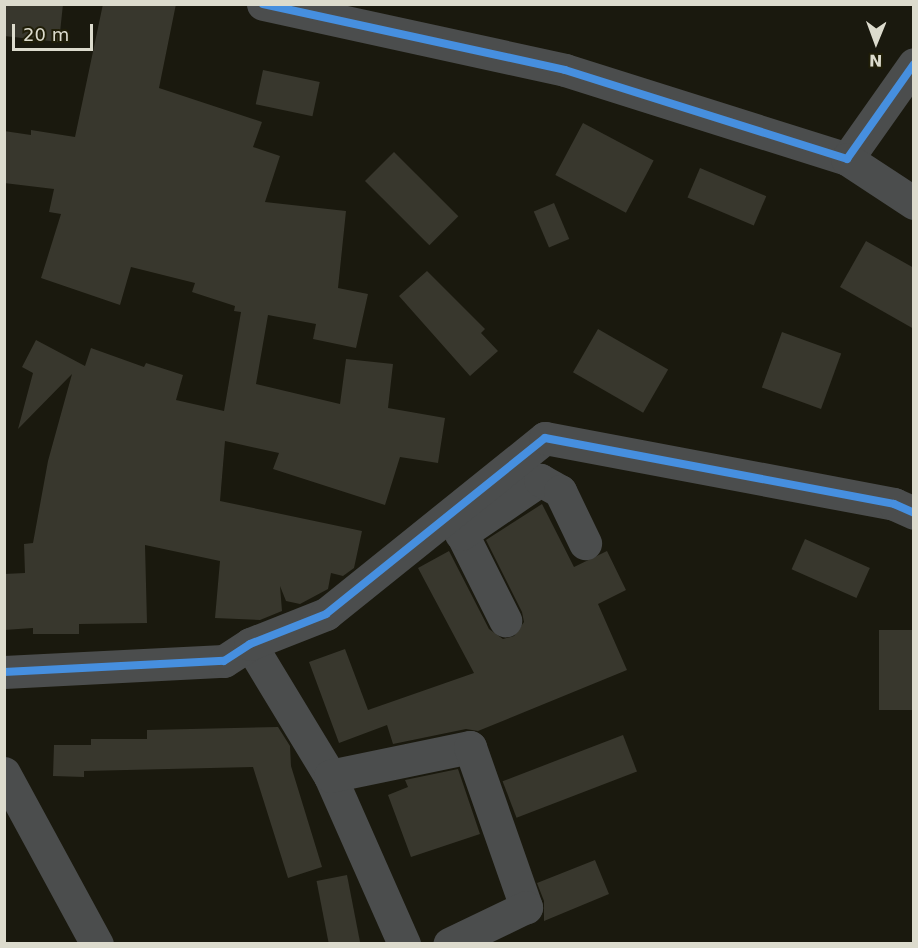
<!DOCTYPE html>
<style>
body{margin:0}
#map{position:relative;width:918px;height:948px;overflow:hidden;background:#1a190e;font-family:"DejaVu Sans",sans-serif}
div>[style]{position:absolute}
[style*='--x']{left:calc(var(--x)*1px);top:calc(var(--y)*1px);width:calc(var(--w)*1px);rotate:calc(var(--a)*1deg)}
.building>*{inset:0;background:#38372d;transform-origin:0 0}
.minor>*{height:33px;margin:-16.5px;padding:0 16.5px;transform-origin:16.5px;border-radius:16.5px;background:#4b4d4d}
.cycleway>*{height:8px;margin:-4px;padding:0 4px;transform-origin:4px;border-radius:4px;background:#468fdf}
span{translate:-50% -50%;white-space:nowrap;text-align:center;line-height:1.15;-webkit-text-stroke:6px #201e08;paint-order:stroke}
.frame{position:absolute;inset:0;border:6px solid #dcdbcd;pointer-events:none}
.north{position:absolute;left:846px;top:12px;width:60px;height:60px;-webkit-text-stroke:4px #201e08;paint-order:stroke;rotate:181deg;font-size:16px;font-weight:700;line-height:24px;text-align:center;color:#dcdbcd}
.north::after{content:'';display:block;margin:auto;width:21px;height:27px;background:#dcdbcd;clip-path:polygon(50% 0,100% 100%,50% 72%,0 100%)}
.scale{position:absolute;left:12px;top:24px;width:81px;height:27px;box-sizing:border-box;border:3px solid #dcdbcd;border-top:0;padding-left:8px;font-size:18px;line-height:21px;white-space:nowrap;color:#dcdbcd;-webkit-text-stroke:4px #201e08;paint-order:stroke}
</style>
<div id="map">
<div class="building">
<div style="clip-path:polygon(4px 4px,63px 4px,59px 42px,4px 36px)"></div>
<div style="clip-path:polygon(103px 4px,176px 4px,159px 88px,262px 122px,253px 147px,280px 156px,265px 202px,346px 211px,338px 288px,368px 294px,356px 348px,313px 339px,316px 324px,268px 315px,256px 384px,340px 404px,346px 359px,393px 364px,388px 408px,445px 418px,438px 463px,400px 457px,385px 505px,273px 469px,279px 453px,225px 441px,220px 501px,362px 531px,354px 568px,343px 576px,331px 573px,328px 589px,300px 604px,286px 601px,280px 586px,282px 611px,260px 620px,215px 618px,220px 561px,145px 545px,147px 623px,79px 624px,79px 634px,33px 634px,33px 628px,4px 630px,4px 574px,25px 573px,24px 544px,33px 543px,48px 461px,72px 374px,18px 429px,33px 373px,22px 367px,36px 340px,85px 366px,91px 348px,144px 367px,146px 363px,183px 375px,176px 400px,224px 411px,241px 312px,234px 311px,235px 306px,192px 292px,195px 283px,131px 267px,120px 305px,41px 278px,61px 214px,49px 212px,54px 189px,4px 183px,4px 131px,31px 135px,31px 130px,75px 137px)"></div>
<div style="left:263px;top:70px;width:58px;height:35px;rotate:12deg"></div>
<div style="left:583px;top:123px;width:80px;height:59px;rotate:28deg"></div>
<div style="left:394px;top:152px;width:91px;height:41px;rotate:45deg"></div>
<div style="left:700px;top:168px;width:72px;height:32px;rotate:23deg"></div>
<div style="left:554px;top:203px;width:39px;height:22px;rotate:67deg"></div>
<div style="clip-path:polygon(866px 241px,914px 268px,914px 329px,840px 287px)"></div>
<div style="clip-path:polygon(427px 271px,485px 329px,481px 333px,498px 351px,470px 376px,399px 296px)"></div>
<div style="left:598px;top:329px;width:81px;height:50px;rotate:30deg"></div>
<div style="left:782px;top:332px;width:63px;height:59px;rotate:20deg"></div>
<div style="clip-path:polygon(542px 504px,574px 567px,607px 551px,626px 590px,598px 604px,627px 670px,478px 731px,466px 729px,393px 744px,387px 725px,339px 743px,309px 662px,345px 649px,368px 710px,474px 673px,418px 568px,449px 551px,489px 629px,503px 639px,514px 636px,524px 622px,522px 612px,486px 540px)"></div>
<div style="left:805px;top:539px;width:71px;height:33px;rotate:24deg"></div>
<div style="left:879px;top:630px;width:35px;height:80px"></div>
<div style="clip-path:polygon(278px 727px,290px 746px,291px 766px,322px 867px,288px 878px,253px 767px,84px 771px,84px 777px,53px 776px,54px 745px,91px 745px,91px 739px,147px 739px,147px 730px)"></div>
<div style="left:623px;top:735px;width:39px;height:129px;rotate:69deg"></div>
<div style="clip-path:polygon(458px 769px,480px 834px,411px 857px,388px 795px,408px 787px,405px 780px)"></div>
<div style="clip-path:polygon(595px 860px,609px 894px,544px 921px,544px 901px,537px 883px)"></div>
<div style="left:347px;top:875px;width:70px;height:31px;rotate:79deg"></div>
</div>
<div class="minor">
<div style="--x:263;--y:4;--w:309;--a:12.3"></div>
<div style="--x:565;--y:70;--w:296;--a:17.5"></div>
<div style="--x:847;--y:159;--w:116;--a:-54.8"></div>
<div style="--x:847;--y:159;--w:80;--a:33.3"></div>
<div style="--x:452;--y:514;--w:119;--a:63.4"></div>
<div style="--x:461;--y:534;--w:96;--a:-34.4"></div>
<div style="--x:540;--y:480;--w:23;--a:29"></div>
<div style="--x:560;--y:491;--w:58;--a:64.3"></div>
<div style="--x:250;--y:644;--w:154;--a:58.8"></div>
<div style="--x:330;--y:776;--w:184;--a:66.2"></div>
<div style="--x:4;--y:672;--w:220;--a:-2.9"></div>
<div style="--x:224;--y:661;--w:31;--a:-33"></div>
<div style="--x:250;--y:644;--w:82;--a:-21.5"></div>
<div style="--x:326;--y:614;--w:281;--a:-38.8"></div>
<div style="--x:545;--y:438;--w:355;--a:10.7"></div>
<div style="--x:894;--y:504;--w:22;--a:24"></div>
<div style="--x:4;--y:773;--w:195;--a:61.5"></div>
<div style="--x:330;--y:776;--w:143;--a:-11.7"></div>
<div style="--x:470;--y:747;--w:170;--a:70.7"></div>
<div style="--x:526;--y:907;--w:85;--a:154.3"></div>
</div>
<div class="cycleway">
<div style="--x:263;--y:4;--w:309;--a:12.3"></div>
<div style="--x:565;--y:70;--w:296;--a:17.5"></div>
<div style="--x:847;--y:159;--w:116;--a:-54.8"></div>
<div style="--x:4;--y:672;--w:220;--a:-2.9"></div>
<div style="--x:224;--y:661;--w:31;--a:-33"></div>
<div style="--x:250;--y:644;--w:82;--a:-21.5"></div>
<div style="--x:326;--y:614;--w:281;--a:-38.8"></div>
<div style="--x:545;--y:438;--w:355;--a:10.7"></div>
<div style="--x:894;--y:504;--w:22;--a:24"></div>
</div>
<div class="frame"></div>
<div class="north">N</div>
<div class="scale">20 m</div>
</div>
